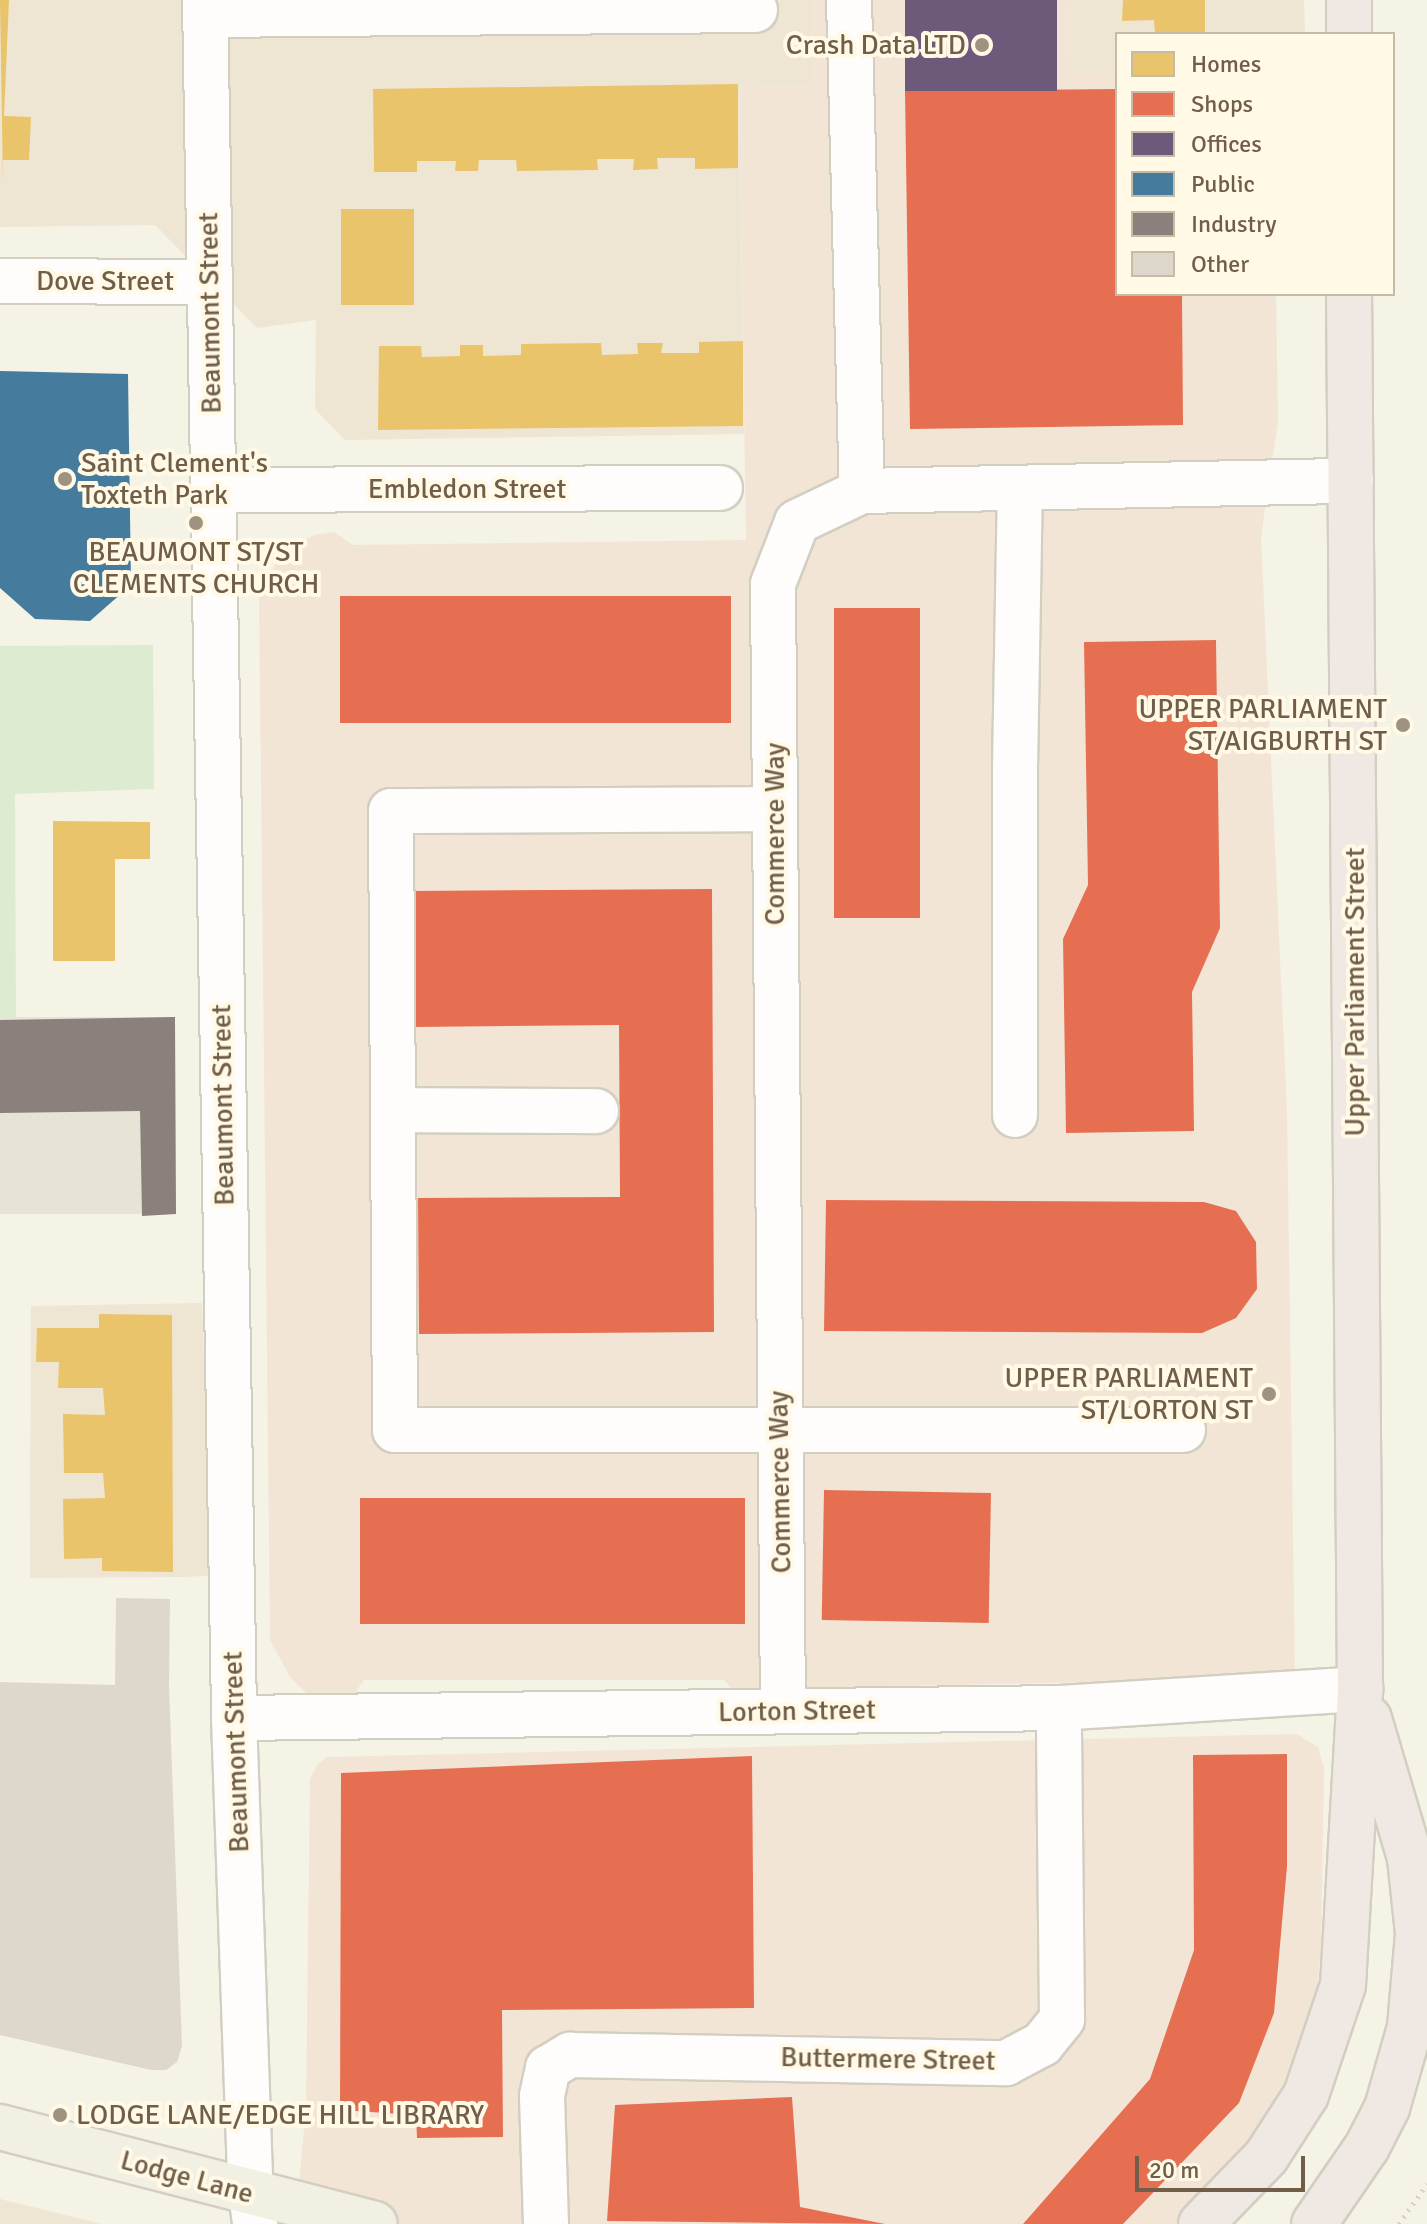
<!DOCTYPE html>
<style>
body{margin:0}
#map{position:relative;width:1427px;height:2224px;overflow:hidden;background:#f5f2e6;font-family:Signika,sans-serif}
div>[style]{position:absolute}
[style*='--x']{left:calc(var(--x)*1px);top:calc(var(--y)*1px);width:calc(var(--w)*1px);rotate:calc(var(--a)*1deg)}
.residential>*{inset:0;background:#eee6d3}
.commercial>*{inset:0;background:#f3e5d6}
.industrial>*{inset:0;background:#e7e3d7;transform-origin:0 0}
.green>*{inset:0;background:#ddecd1}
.homes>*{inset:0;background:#e9c46a;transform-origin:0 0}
.shops>*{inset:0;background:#e76f51;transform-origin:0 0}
.offices>*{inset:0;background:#6d597a;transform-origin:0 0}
.public>*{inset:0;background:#457b9d}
.industry>*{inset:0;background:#8a817c}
.building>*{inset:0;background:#ded8cc}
.path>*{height:5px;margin-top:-2.5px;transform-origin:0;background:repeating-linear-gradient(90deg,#d7d0c9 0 2px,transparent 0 8px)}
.roads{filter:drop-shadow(2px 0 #d3cec2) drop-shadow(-2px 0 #d3cec2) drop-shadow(0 2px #d3cec2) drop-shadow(0 -2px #d3cec2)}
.minor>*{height:44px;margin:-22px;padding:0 22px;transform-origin:22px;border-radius:22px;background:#fefdfb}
.major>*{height:44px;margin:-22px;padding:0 22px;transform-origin:22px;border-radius:22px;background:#f2efe3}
.highway>*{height:44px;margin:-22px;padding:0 22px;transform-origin:22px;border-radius:22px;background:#f0e9e3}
.dots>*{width:22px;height:22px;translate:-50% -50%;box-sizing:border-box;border:4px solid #fff9e6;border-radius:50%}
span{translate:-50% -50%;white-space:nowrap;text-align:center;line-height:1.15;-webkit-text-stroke:8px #fff9e6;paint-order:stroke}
.poi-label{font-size:28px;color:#715e49}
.right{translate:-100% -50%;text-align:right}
.left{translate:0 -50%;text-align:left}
.street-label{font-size:28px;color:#715e49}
.legend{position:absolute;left:1115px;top:32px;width:280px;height:264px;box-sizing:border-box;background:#fff9e6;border:2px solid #c6bba7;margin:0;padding:10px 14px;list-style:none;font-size:24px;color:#715e49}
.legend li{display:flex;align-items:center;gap:16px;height:40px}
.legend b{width:40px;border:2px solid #c6bba7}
.scale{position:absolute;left:1135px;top:2156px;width:170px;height:36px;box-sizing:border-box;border:4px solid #715e49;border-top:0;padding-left:10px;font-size:24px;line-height:28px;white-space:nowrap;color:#715e49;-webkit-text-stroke:6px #fff9e6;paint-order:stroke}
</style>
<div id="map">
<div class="residential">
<div style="clip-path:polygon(0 0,813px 0,814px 84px,739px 85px,744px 434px,345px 440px,315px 409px,316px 320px,257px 328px,155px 225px,0 227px)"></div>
<div style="clip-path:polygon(1071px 0,1304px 0,1305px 34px,1117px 34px,1117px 70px,1070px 70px)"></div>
<div style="clip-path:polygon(202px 1303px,211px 1571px,208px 1576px,181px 1577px,30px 1578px,31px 1306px)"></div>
<div style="clip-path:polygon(0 2199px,102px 2224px,0 2224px)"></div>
</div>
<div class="commercial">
<div style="clip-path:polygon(813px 0,1071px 0,1070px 70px,1117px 70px,1117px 294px,1276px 294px,1278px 422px,1261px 537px,1287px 1112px,1295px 1678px,842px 1687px,742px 1700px,724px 1680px,364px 1680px,345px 1707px,326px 1704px,307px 1694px,290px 1677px,270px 1640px,259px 591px,277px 562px,296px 544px,314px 535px,334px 532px,353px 545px,746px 540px,739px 85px,814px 84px)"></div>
<div style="clip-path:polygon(1297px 1734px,1318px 1747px,1324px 1768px,1321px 1950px,1315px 2009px,1295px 2075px,1242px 2158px,1178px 2224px,295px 2224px,306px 2109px,310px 1779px,317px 1765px,327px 1757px)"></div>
</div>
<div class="industrial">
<div style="left:175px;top:1017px;width:197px;height:175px;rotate:90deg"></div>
</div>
<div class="green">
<div style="clip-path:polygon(153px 645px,154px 789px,15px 794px,16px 1018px,0 1018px,0 646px)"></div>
</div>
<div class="homes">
<div style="clip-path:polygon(0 0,9px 0,4px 116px,31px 117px,29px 160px,3px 160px,3px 185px)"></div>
<div style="clip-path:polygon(1123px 0,1205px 0,1205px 34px,1155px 34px,1154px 20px,1122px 21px)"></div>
<div style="clip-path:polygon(738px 84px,738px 168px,695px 169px,695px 158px,657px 158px,658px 169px,633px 170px,634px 159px,597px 159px,598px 170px,517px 171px,516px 160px,479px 160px,478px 171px,455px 171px,456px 161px,417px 161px,417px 172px,374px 172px,373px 89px)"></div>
<div style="left:414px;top:209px;width:96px;height:73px;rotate:90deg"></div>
<div style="clip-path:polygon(743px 341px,743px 426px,378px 430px,379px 346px,421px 346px,422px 357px,460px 356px,460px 345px,483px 345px,483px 356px,521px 355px,521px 344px,601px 343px,602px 355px,638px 354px,637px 343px,663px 343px,661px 353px,699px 353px,699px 342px)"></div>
<div style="clip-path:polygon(53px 821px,150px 822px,150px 859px,115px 859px,115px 961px,53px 961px)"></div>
<div style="clip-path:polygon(99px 1314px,172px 1315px,173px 1572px,102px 1571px,102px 1558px,64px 1559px,63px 1499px,105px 1498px,103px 1473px,64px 1473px,63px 1414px,105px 1415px,103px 1388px,58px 1388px,59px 1362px,36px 1362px,37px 1328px,99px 1328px)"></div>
</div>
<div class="shops">
<div style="clip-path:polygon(1117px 89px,1117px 294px,1182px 294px,1183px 425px,910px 429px,905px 91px)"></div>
<div style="left:731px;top:596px;width:127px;height:391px;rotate:90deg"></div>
<div style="left:834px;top:608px;width:86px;height:310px"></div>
<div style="clip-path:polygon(1216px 640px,1220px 928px,1192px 992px,1194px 1131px,1066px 1133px,1063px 939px,1088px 885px,1084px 642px)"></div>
<div style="clip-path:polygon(712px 889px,714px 1332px,419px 1334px,418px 1198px,620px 1197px,619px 1025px,413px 1027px,413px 891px)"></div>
<div style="clip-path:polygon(826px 1200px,1204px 1202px,1236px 1211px,1256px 1242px,1257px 1289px,1236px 1318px,1202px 1333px,824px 1331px)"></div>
<div style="left:824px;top:1490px;width:167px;height:130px;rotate:1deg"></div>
<div style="left:745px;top:1498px;width:126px;height:385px;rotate:90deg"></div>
<div style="clip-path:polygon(1287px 1754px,1287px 1866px,1274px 2013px,1239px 2103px,1123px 2224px,1023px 2224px,1150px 2079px,1194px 1950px,1193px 1755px)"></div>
<div style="clip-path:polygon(752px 1756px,754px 2008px,502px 2010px,503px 2137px,417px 2138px,416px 2115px,340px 2110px,341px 1773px)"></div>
<div style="clip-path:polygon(792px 2097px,800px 2207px,885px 2224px,607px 2221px,615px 2105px)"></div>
</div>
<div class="offices">
<div style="left:905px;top:0;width:152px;height:91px"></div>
</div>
<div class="public">
<div style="clip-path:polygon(0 371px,128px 374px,131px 585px,90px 621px,35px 619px,0 588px)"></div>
</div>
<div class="industry">
<div style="clip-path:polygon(175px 1017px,176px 1214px,142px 1216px,140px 1111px,0 1113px,0 1020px)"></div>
</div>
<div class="building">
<div style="clip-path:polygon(116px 1598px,170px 1599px,169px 1685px,182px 2046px,177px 2062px,166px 2070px,151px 2070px,0 2035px,0 1682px,115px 1685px)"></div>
</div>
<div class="path">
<div style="--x:1399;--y:2224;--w:49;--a:-55"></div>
</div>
<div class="roads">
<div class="minor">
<div style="--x:205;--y:0;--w:1718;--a:89.03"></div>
<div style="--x:234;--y:1718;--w:476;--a:88"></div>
<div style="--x:251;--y:2194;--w:30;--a:82"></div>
<div style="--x:849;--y:0;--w:491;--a:88.5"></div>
<div style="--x:206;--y:15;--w:549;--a:-0.52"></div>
<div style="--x:0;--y:281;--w:210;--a:0.3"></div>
<div style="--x:213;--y:490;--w:507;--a:-0.23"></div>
<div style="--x:775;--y:809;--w:384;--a:179.7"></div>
<div style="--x:391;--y:811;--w:619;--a:89.63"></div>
<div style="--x:395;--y:1430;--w:788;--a:0"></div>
<div style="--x:393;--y:1110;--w:203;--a:0.3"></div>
<div style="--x:1015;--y:1115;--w:347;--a:-90"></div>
<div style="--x:1015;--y:768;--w:280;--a:-89"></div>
<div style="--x:783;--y:1711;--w:1127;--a:-90.51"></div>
<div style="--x:773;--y:584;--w:66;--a:-68.8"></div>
<div style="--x:797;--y:522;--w:72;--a:-25.5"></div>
<div style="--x:862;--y:491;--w:489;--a:-1.2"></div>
<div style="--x:234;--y:1718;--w:825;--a:-0.69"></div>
<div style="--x:1059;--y:1708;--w:302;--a:-3.6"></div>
<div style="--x:546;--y:2224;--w:128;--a:-91.8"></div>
<div style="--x:542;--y:2096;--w:29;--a:-78"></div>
<div style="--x:548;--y:2068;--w:26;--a:-31"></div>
<div style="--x:570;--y:2055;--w:436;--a:1.1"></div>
<div style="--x:1006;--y:2063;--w:41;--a:-27.8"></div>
<div style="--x:1042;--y:2044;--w:32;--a:-51"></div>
<div style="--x:1062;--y:2019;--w:311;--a:-90.6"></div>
</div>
<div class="major">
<div style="--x:0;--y:2127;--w:387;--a:14.5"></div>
</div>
<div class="highway">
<div style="--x:1349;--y:34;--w:34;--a:-90"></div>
<div style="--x:1201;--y:2224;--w:93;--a:-45.9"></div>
<div style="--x:1266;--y:2157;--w:74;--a:-57.2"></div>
<div style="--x:1306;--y:2095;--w:116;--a:-71.4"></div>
<div style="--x:1343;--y:1985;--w:296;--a:-86.7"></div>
<div style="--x:1360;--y:1689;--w:1395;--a:-90.45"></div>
<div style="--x:1314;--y:2224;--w:93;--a:-55.5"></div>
<div style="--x:1367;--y:2147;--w:44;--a:-62.9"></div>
<div style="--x:1387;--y:2108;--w:84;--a:-74.1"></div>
<div style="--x:1410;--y:2027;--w:94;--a:-85.1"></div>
<div style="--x:1418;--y:1933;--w:75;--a:-96.1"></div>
<div style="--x:1410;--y:1858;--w:145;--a:-106.4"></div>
</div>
</div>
<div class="dots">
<div style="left:982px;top:45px;background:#9f9280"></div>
<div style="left:65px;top:479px;background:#9f9280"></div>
<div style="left:196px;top:523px;background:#9f9280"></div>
<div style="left:1403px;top:725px;background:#9f9280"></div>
<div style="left:1269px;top:1394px;background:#9f9280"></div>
<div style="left:60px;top:2115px;background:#9f9280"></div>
</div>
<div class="poi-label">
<span class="right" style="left:966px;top:45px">Crash Data LTD</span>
<span class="left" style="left:81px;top:479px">Saint Clement's<br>Toxteth Park</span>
<span style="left:196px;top:568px">BEAUMONT ST/ST<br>CLEMENTS CHURCH</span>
<span class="right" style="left:1387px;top:725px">UPPER PARLIAMENT<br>ST/AIGBURTH ST</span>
<span class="right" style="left:1253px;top:1394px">UPPER PARLIAMENT<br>ST/LORTON ST</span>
<span class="left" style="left:76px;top:2115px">LODGE LANE/EDGE HILL LIBRARY</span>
</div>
<div class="street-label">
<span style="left:105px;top:281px">Dove Street</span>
<span style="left:210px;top:313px;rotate:-91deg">Beaumont Street</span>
<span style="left:467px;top:489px">Embledon Street</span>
<span style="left:775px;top:834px;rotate:-90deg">Commerce Way</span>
<span style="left:1355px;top:992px;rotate:-90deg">Upper Parliament Street</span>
<span style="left:223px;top:1105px;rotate:-91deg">Beaumont Street</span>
<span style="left:780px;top:1482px;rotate:-91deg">Commerce Way</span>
<span style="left:797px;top:1711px;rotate:-1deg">Lorton Street</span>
<span style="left:236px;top:1752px;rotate:-92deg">Beaumont Street</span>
<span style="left:888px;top:2059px;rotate:1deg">Buttermere Street</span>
<span style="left:187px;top:2177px;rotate:15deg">Lodge Lane</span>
</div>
<ul class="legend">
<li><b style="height:22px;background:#e9c46a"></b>Homes</li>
<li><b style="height:22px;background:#e76f51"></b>Shops</li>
<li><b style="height:22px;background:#6d597a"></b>Offices</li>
<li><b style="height:22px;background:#457b9d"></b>Public</li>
<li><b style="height:22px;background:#8a817c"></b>Industry</li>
<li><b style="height:22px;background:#ded8cc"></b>Other</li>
</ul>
<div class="scale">20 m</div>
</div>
